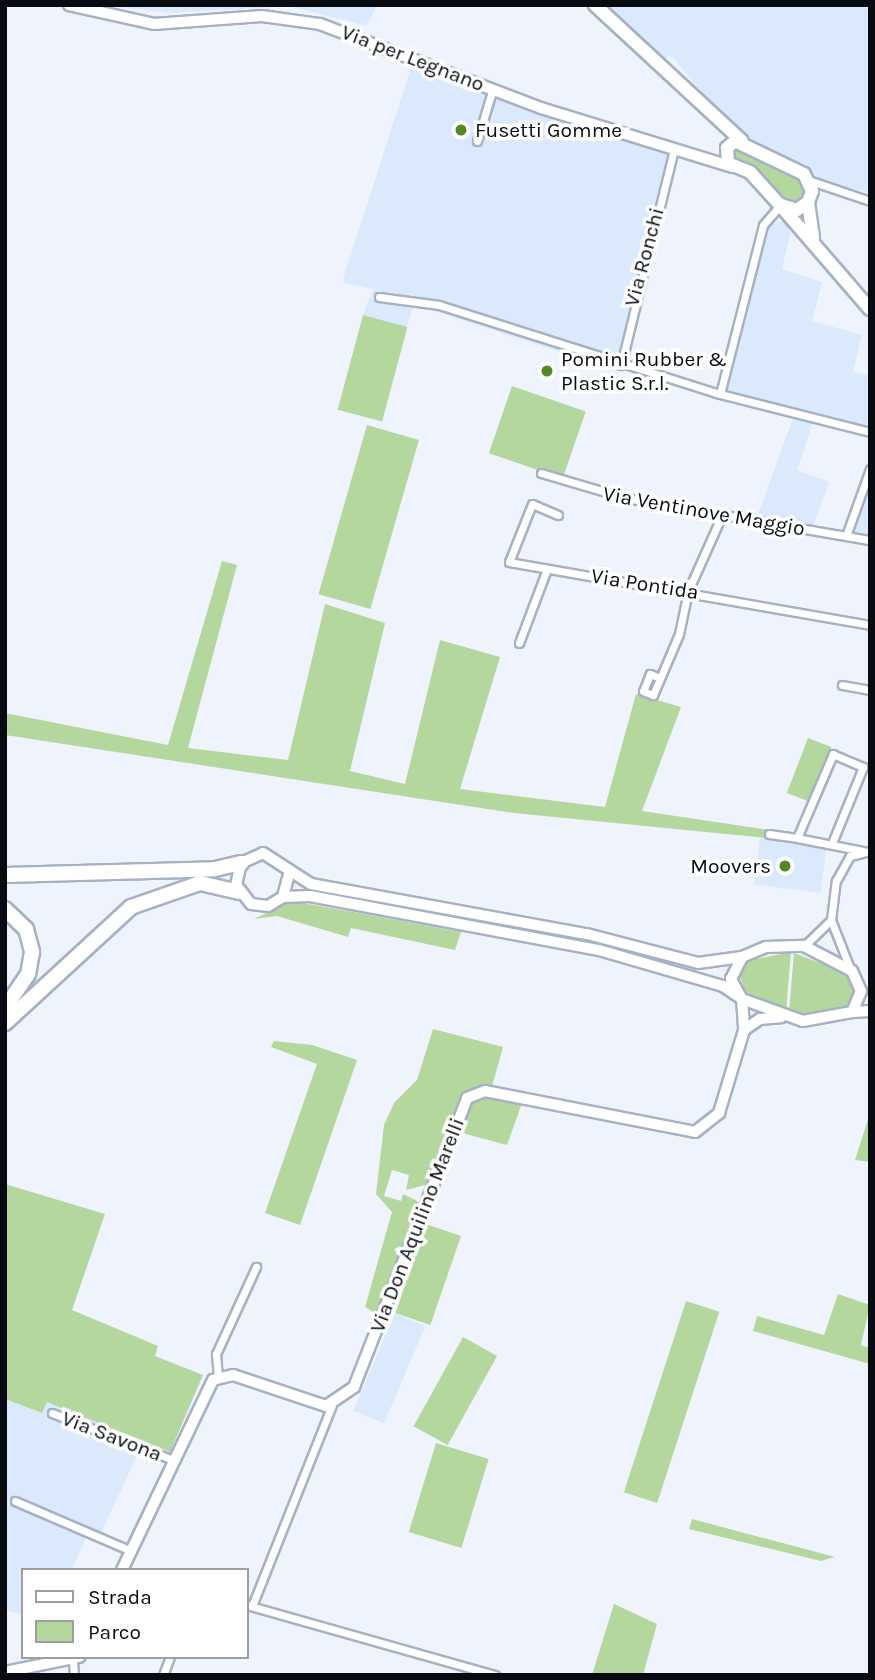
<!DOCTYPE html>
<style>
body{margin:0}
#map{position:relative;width:875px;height:1680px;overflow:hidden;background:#eff4fc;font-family:Karla,sans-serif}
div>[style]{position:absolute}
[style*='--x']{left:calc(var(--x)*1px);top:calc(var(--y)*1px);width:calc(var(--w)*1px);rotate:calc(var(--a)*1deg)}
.built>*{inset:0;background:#dbe9fd;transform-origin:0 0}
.green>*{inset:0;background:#b4d79d;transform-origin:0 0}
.roads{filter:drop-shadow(2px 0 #a6b2c3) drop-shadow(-2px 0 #a6b2c3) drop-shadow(0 2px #a6b2c3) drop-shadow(0 -2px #a6b2c3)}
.minor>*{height:7px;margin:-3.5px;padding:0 3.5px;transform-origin:3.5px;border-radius:3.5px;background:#fff}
.tertiary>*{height:10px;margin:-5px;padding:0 5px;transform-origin:5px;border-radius:5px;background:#fff}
.primary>*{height:12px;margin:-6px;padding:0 6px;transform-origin:6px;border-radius:6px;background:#fff}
.motorway>*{height:14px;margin:-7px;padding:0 7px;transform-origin:7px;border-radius:7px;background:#fff}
.dots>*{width:19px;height:19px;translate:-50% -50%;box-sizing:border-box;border:4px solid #fff;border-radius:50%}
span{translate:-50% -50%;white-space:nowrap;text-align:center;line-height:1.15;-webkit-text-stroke:7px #fff;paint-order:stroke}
.street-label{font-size:21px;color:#080c12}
.poi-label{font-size:21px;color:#080c12}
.left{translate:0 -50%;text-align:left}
.right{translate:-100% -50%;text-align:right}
.frame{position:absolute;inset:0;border:7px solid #080c12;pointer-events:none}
.legend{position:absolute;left:21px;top:1568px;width:228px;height:91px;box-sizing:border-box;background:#fff;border:2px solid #9c9ea0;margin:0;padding:9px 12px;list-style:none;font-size:21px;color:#080c12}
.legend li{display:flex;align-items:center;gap:14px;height:35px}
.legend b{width:35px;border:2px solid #9c9ea0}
</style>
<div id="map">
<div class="built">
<div style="clip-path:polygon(106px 5px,377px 5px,367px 26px,289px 6px,169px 13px)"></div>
<div style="clip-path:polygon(606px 5px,870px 5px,870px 193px,821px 181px,805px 164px,761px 153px,736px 134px,671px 55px,663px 59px)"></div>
<div style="clip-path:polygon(413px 62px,499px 99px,674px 153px,618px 371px,438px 312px,413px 307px,407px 327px,363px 315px,373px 289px,343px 283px,344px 276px)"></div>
<div style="clip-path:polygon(783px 221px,791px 230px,782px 269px,822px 282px,812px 321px,862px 335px,853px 372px,870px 376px,870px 429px,814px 419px,797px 470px,829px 482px,813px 527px,757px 517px,795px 413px,720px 393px,769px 225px)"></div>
<div style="clip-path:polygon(870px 475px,870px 538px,849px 535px)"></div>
<div style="left:760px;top:838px;width:67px;height:47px;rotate:7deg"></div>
<div style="left:395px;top:1313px;width:33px;height:106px;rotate:23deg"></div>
<div style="clip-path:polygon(5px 1399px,41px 1413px,47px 1402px,144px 1441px,98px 1539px,87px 1535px,72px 1570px,23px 1570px,23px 1614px,5px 1610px)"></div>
</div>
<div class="green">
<div style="clip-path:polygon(734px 146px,802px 178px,808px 189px,804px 201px,790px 206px,733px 161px)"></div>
<div style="left:363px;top:315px;width:46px;height:98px;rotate:15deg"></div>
<div style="left:512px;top:386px;width:78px;height:71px;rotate:19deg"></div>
<div style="left:367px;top:425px;width:54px;height:176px;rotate:16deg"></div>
<div style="clip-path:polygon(222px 561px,237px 565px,188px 748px,288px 760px,325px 604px,385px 623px,350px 771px,405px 784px,440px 640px,500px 657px,460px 789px,605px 807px,636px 694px,681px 707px,642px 811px,769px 830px,767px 838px,514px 813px,5px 735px,5px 713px,168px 745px)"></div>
<div style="left:808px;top:738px;width:25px;height:59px;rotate:21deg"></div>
<div style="clip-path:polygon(291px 901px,354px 912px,461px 932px,455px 950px,351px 928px,348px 937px,277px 916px,254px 919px)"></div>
<div style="clip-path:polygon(791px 952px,786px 1011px,746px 992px,739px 975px,746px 961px)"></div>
<div style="clip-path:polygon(794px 953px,849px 974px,857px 990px,849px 1006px,818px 1015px,789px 1012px)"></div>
<div style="clip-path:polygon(433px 1029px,503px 1047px,489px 1097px,522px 1103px,507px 1145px,451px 1130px,429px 1184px,406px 1190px,409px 1175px,392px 1170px,384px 1196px,401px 1201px,403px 1194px,421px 1203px,375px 1313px,365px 1307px,392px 1212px,376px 1194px,384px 1125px,394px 1103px,417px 1080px)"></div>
<div style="clip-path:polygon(274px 1041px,312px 1045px,357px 1060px,300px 1225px,265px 1213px,317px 1064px,271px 1047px)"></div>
<div style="clip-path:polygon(870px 1113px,870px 1162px,855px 1160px)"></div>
<div style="clip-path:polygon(5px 1184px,105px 1214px,72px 1310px,158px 1346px,155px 1356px,203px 1375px,170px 1452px,47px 1402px,42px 1413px,5px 1399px)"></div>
<div style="left:426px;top:1224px;width:37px;height:94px;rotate:19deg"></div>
<div style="clip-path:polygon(838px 1294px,870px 1305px,861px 1345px,870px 1348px,870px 1364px,753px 1331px,757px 1316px,824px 1335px)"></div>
<div style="left:686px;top:1301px;width:35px;height:201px;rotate:18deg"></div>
<div style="left:463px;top:1337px;width:39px;height:102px;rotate:29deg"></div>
<div style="left:436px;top:1443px;width:55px;height:93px;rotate:17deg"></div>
<div style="clip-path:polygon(692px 1519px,835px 1557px,821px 1561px,689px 1529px)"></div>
<div style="clip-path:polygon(614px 1604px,657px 1624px,643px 1675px,592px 1675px)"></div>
</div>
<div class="roads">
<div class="minor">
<div style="--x:477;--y:141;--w:55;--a:-73.2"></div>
<div style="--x:811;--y:181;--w:62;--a:18.7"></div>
<div style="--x:379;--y:297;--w:61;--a:7.6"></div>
<div style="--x:439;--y:305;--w:291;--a:17.6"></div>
<div style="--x:716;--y:393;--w:159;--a:14.2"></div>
<div style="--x:621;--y:365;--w:222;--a:-76.2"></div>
<div style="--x:720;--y:394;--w:174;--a:-75.7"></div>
<div style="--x:763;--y:225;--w:20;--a:-49"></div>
<div style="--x:541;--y:473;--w:89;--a:16.4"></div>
<div style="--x:626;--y:498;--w:248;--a:9.8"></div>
<div style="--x:558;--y:515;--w:28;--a:-157"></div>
<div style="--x:532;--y:504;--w:62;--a:111.6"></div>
<div style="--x:509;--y:562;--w:366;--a:9.9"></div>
<div style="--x:846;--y:536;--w:71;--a:-70.3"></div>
<div style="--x:519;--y:643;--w:79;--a:-69.3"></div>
<div style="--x:660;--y:678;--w:11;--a:-158"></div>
<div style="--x:650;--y:674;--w:18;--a:112"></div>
<div style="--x:643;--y:691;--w:11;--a:22"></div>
<div style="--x:653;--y:695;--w:66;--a:-66.9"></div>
<div style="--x:679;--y:634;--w:44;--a:-78.2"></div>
<div style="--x:688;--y:591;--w:83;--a:-65.9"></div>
<div style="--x:842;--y:685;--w:28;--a:10"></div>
<div style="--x:769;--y:834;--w:28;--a:8"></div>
<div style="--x:832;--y:843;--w:82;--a:-67.8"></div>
<div style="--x:863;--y:767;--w:33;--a:-157"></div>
<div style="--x:833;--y:754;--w:91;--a:113.2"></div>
<div style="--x:797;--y:838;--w:67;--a:11.1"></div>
<div style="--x:804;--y:946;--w:37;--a:-44"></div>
<div style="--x:849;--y:966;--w:49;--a:-111.4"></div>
<div style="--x:831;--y:920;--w:39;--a:-83"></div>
<div style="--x:836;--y:881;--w:29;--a:-61"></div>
<div style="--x:850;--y:856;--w:21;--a:-14"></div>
<div style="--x:218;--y:1377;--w:23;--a:-95"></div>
<div style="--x:216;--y:1354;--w:96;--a:-65.3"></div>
<div style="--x:52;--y:1413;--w:130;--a:21.2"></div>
<div style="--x:15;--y:1501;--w:126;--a:23.3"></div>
<div style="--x:247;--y:1605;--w:258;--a:15.8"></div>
<div style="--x:252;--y:1606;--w:216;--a:-68.3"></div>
<div style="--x:73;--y:1661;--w:14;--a:86"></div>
<div style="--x:163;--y:1675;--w:19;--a:-69"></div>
</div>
<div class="tertiary">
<div style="--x:69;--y:5;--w:87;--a:12.6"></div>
<div style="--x:154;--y:24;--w:108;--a:-4.2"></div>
<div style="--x:262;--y:16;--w:59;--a:7.9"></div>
<div style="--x:320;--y:24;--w:236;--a:20.8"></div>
<div style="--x:541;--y:108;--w:201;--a:17.1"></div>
<div style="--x:289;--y:874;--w:24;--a:105"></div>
<div style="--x:283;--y:897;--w:17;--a:149"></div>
<div style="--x:268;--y:906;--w:17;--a:-173"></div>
<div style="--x:251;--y:904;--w:24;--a:-128"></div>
<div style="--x:236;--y:885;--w:23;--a:-77"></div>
<div style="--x:241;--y:863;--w:24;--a:-24"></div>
<div style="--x:263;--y:853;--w:57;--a:32.9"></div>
<div style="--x:311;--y:884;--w:280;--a:10.3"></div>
<div style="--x:587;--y:934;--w:115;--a:14.6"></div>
<div style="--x:698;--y:963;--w:44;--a:-7.8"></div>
<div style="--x:283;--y:897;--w:27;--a:-2"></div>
<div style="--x:310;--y:896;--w:294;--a:10.6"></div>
<div style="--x:599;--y:950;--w:129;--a:16.2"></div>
<div style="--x:723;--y:986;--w:23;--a:34"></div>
<div style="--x:742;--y:999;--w:31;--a:86"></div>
<div style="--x:744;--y:1030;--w:19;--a:-35"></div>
<div style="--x:760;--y:1019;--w:21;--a:-5"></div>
<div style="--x:804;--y:946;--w:54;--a:27.5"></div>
<div style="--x:852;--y:971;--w:22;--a:66"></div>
<div style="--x:861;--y:991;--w:23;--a:113"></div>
<div style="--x:852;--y:1012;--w:50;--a:169.6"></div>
<div style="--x:803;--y:1021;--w:65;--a:-160.2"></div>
<div style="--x:742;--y:999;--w:23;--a:-119"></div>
<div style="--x:731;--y:979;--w:25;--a:-63"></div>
<div style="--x:742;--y:957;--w:26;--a:-23"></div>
<div style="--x:766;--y:947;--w:38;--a:-2"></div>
<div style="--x:852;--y:1012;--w:18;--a:-3"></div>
<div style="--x:122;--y:1570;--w:211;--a:-64.4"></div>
<div style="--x:213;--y:1380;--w:21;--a:-14"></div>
<div style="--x:233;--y:1375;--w:98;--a:18.4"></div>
<div style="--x:326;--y:1406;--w:34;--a:-34"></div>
<div style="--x:354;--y:1387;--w:310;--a:-68.6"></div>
<div style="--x:467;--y:1098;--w:19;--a:-21"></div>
<div style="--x:485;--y:1091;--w:214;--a:11"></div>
<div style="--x:695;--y:1132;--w:31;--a:-38"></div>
<div style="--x:719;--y:1113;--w:87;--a:-73.2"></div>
<div style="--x:5;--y:1672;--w:76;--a:-11.5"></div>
</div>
<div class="primary">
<div style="--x:595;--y:5;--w:200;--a:42.8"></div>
<div style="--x:735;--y:141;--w:76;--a:25.6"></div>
<div style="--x:804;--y:174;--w:19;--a:65"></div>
<div style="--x:812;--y:191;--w:12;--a:110"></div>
<div style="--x:808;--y:202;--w:14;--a:144"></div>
<div style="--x:797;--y:210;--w:19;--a:-162"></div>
<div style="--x:779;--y:204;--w:43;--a:-132.2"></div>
<div style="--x:750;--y:172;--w:24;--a:-158"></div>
<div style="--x:728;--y:163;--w:15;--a:-94"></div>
<div style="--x:727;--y:148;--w:11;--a:-41"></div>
<div style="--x:808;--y:202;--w:36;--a:82"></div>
<div style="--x:781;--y:206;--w:136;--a:49.2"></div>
</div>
<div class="motorway">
<div style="--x:5;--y:875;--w:210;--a:-1.6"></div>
<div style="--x:215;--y:869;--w:27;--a:-13"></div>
<div style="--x:5;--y:909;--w:29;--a:44"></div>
<div style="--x:26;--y:929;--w:24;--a:75"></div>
<div style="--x:32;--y:952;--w:22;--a:100"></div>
<div style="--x:28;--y:974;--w:41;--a:124.1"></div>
<div style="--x:5;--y:1023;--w:171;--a:-42.6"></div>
<div style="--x:131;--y:907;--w:73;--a:-19.2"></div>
<div style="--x:200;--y:883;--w:39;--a:13"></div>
</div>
</div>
<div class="dots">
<div style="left:461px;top:130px;background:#538922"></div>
<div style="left:547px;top:371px;background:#538922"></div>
<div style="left:785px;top:866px;background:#538922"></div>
</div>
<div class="street-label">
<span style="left:413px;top:58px;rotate:21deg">Via per Legnano</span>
<span style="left:644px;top:257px;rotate:-75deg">Via Ronchi</span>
<span style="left:704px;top:511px;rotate:10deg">Via Ventinove Maggio</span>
<span style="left:645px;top:584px;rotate:9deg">Via Pontida</span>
<span style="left:417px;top:1225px;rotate:-69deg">Via Don Aquilino Marelli</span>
<span style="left:112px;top:1436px;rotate:21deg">Via Savona</span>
</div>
<div class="poi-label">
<span class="left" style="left:475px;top:130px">Fusetti Gomme</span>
<span class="left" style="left:561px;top:371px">Pomini Rubber &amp;<br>Plastic S.r.l.</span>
<span class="right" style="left:771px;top:866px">Moovers</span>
</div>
<div class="frame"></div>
<ul class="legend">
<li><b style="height:9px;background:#fff"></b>Strada</li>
<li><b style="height:19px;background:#b4d79d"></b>Parco</li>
</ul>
</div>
